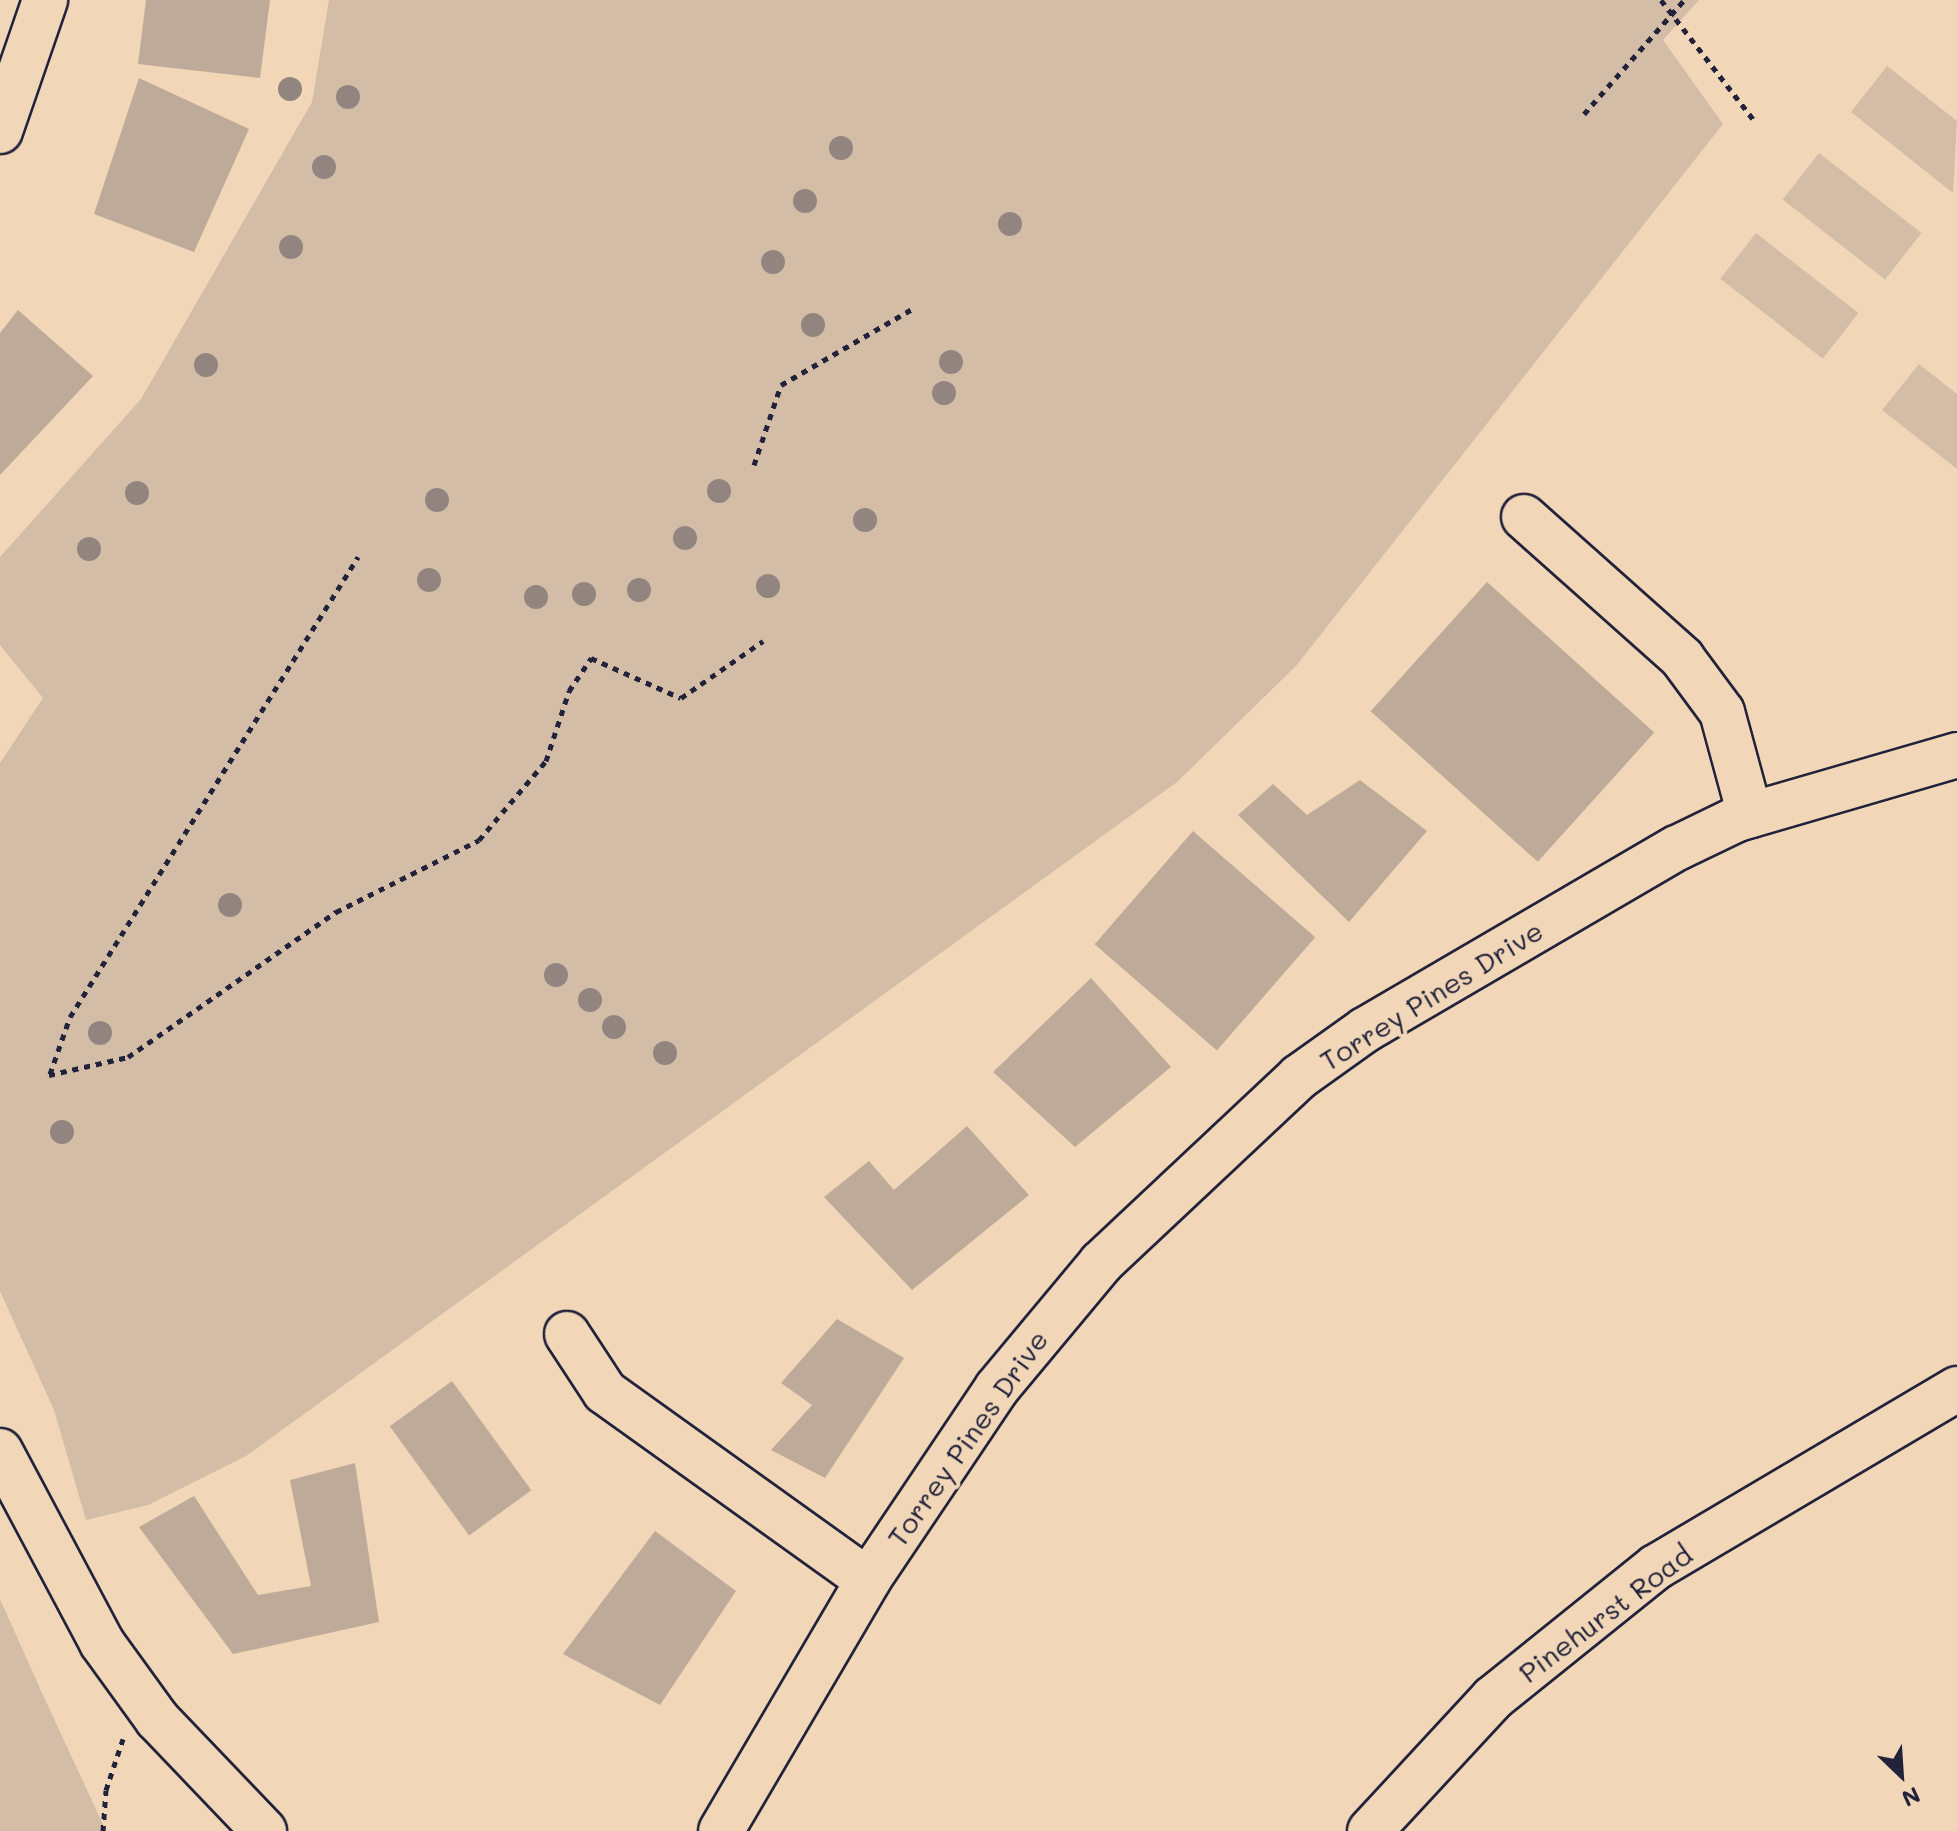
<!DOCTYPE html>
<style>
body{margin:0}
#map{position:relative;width:1957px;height:1831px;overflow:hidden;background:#f1d7b8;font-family:Mali,sans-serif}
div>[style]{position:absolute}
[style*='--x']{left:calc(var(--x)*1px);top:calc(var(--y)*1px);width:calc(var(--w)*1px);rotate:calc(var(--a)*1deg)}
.green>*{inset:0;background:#d3bda6;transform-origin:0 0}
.building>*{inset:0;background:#beaa99;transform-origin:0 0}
.path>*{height:5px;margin-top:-2.5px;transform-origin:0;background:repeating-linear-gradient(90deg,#22223b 0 6px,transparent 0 12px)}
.roads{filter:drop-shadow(2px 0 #22223b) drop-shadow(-2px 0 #22223b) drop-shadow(0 2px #22223b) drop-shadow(0 -2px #22223b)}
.minor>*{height:44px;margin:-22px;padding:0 22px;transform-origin:22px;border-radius:22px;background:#f1d7b8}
.trees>*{width:24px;height:24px;margin:-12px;border-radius:50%;background:#92847f}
span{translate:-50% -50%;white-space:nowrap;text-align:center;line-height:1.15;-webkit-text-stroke:8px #f1d7b8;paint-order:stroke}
.street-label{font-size:28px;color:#22223b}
.north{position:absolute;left:1861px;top:1735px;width:80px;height:80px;-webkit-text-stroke:6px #f1d7b8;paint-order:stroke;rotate:155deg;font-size:22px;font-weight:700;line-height:32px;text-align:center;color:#22223b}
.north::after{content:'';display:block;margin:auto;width:28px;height:36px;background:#22223b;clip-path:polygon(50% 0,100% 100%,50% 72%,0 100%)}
</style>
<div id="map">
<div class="green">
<div style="clip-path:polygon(329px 0,1699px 0,1663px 40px,1723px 124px,1296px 666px,1177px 782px,246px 1456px,148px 1505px,86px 1520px,54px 1410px,0 1291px,0 763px,43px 698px,0 645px,0 557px,141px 399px,312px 102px)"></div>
<div style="clip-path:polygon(1887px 66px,1957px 121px,1953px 193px,1851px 112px)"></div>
<div style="left:1819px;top:153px;width:130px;height:59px;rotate:38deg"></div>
<div style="left:1756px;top:233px;width:130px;height:58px;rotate:38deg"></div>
<div style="clip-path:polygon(1919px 364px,1957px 394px,1957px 469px,1882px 410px)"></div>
<div style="clip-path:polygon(0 1599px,43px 1695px,106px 1831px,0 1831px)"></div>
</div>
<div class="building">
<div style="clip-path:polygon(146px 0,270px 0,260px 78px,138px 64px)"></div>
<div style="clip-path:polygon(139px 78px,249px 129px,194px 252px,94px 214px)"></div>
<div style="clip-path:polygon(18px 310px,93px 376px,0 475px,0 333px)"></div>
<div style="left:1487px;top:582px;width:225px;height:174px;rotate:42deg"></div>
<div style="clip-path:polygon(1360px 780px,1427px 831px,1349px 922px,1238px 815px,1273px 784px,1307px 815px)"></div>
<div style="left:1193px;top:831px;width:162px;height:150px;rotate:41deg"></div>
<div style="clip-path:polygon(1091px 978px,1171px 1067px,1075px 1147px,993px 1072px)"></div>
<div style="clip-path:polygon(967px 1126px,1029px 1195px,912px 1290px,824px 1197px,869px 1161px,894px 1190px)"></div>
<div style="clip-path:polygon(837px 1319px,904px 1358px,825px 1478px,771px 1450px,812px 1405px,781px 1383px)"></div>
<div style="left:452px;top:1381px;width:135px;height:77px;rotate:54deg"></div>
<div style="clip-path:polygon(355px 1463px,379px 1622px,233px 1654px,139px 1527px,194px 1496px,258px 1595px,311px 1586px,290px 1480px)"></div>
<div style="clip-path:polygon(655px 1531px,736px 1591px,660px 1705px,563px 1654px)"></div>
</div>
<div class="path">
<div style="--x:1661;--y:0;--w:155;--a:52.3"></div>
<div style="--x:1584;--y:114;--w:152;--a:-48.7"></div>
<div style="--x:754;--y:465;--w:84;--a:-71.4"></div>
<div style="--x:781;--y:385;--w:154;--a:-30.1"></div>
<div style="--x:50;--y:1074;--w:60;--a:-70.7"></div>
<div style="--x:70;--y:1017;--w:543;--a:-57.95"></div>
<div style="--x:49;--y:1075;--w:81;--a:-12.8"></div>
<div style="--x:128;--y:1057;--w:254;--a:-34.9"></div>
<div style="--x:336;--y:912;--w:160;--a:-26.7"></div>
<div style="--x:479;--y:840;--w:104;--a:-49.7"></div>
<div style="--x:546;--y:761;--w:74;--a:-71.8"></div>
<div style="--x:569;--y:691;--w:40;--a:-56"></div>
<div style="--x:591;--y:658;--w:98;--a:24"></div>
<div style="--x:681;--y:698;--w:100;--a:-34.8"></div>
<div style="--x:103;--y:1831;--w:41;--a:-85.8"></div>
<div style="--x:106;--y:1790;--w:54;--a:-71.6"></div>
</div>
<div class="roads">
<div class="minor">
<div style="--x:0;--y:131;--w:139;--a:-71"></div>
<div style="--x:1524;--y:517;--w:212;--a:41.7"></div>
<div style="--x:1682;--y:658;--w:67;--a:53.5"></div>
<div style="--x:1722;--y:712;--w:107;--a:74.8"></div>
<div style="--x:567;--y:1334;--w:69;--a:56.8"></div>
<div style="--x:605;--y:1392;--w:323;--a:35.6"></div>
<div style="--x:0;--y:1451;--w:217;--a:62"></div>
<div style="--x:102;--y:1643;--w:94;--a:54.1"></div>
<div style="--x:157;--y:1719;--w:155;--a:46.3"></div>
<div style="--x:721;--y:1831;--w:291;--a:-59.6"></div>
<div style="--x:868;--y:1580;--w:231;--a:-56.1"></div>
<div style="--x:997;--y:1388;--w:163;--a:-50.2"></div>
<div style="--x:1101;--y:1263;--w:272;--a:-43.2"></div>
<div style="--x:1299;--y:1077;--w:81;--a:-35.5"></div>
<div style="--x:1365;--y:1030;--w:361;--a:-30.3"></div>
<div style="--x:1677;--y:848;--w:67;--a:-25.8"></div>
<div style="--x:1737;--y:819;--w:229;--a:-16.2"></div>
<div style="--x:1370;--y:1831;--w:181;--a:-47.2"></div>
<div style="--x:1493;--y:1698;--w:209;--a:-38.8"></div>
<div style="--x:1656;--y:1567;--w:350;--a:-30.6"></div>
</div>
</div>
<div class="trees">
<div style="left:290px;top:89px"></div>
<div style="left:348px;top:97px"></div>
<div style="left:841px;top:148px"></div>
<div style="left:324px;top:167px"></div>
<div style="left:805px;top:201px"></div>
<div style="left:1010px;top:224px"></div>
<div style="left:291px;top:247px"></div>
<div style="left:773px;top:262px"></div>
<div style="left:813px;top:325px"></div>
<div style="left:951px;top:362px"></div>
<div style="left:206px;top:365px"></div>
<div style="left:944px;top:393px"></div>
<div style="left:719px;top:491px"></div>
<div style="left:137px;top:493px"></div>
<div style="left:437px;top:500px"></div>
<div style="left:865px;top:520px"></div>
<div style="left:685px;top:538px"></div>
<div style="left:89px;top:549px"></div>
<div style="left:429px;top:580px"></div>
<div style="left:768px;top:586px"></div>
<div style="left:639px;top:590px"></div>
<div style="left:584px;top:594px"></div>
<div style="left:536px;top:597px"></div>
<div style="left:230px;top:905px"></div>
<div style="left:556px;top:975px"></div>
<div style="left:590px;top:1000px"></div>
<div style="left:614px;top:1027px"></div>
<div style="left:100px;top:1033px"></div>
<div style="left:665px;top:1053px"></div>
<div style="left:62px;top:1132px"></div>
</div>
<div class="street-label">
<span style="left:1431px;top:995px;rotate:-32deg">Torrey Pines Drive</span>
<span style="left:967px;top:1438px;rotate:-55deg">Torrey Pines Drive</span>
<span style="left:1605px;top:1613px;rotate:-37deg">Pinehurst Road</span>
</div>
<div class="north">N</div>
</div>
